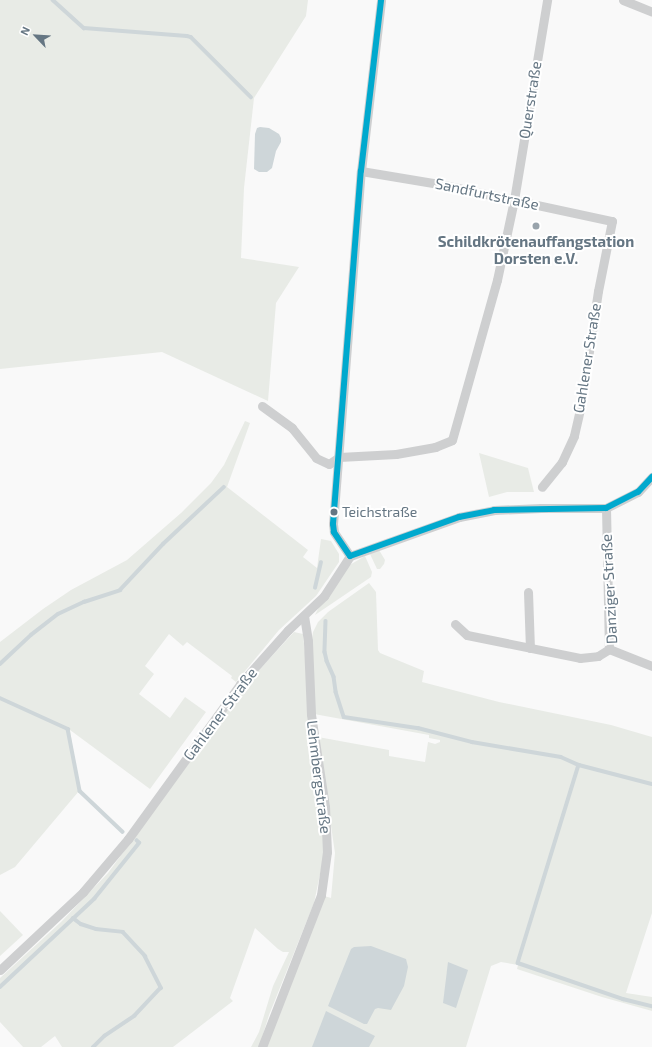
<!DOCTYPE html>
<meta charset="utf-8">
<style>
body{margin:0}
#map{position:relative;width:652px;height:1047px;overflow:hidden;background:#f9f9f9;font-family:"Exo 2",sans-serif}
div>[style]{position:absolute}
[style*='--x']{left:calc(var(--x)*1px);top:calc(var(--y)*1px);width:calc(var(--w)*1px);rotate:calc(var(--a)*1deg)}
.green>*{inset:0;background:#e8ebe6}
.water>*{inset:0;background:#ced6d9}
.stream>*{height:3.5px;margin:-1.75px;padding:0 1.75px;transform-origin:1.75px;border-radius:1.75px;background:#ced6d9}
.street>*{height:9px;margin:-4.5px;padding:0 4.5px;transform-origin:4.5px;border-radius:4.5px;background:#cecfd0}
.bus-1>*{height:6px;margin:-3px;padding:0 3px;transform-origin:3px;border-radius:3px;background:#00a9ce}
.dots>*{width:11px;height:11px;translate:-50% -50%;box-sizing:border-box;border:2px solid #fff;border-radius:50%}
span{translate:-50% -50%;white-space:nowrap;text-align:center;line-height:1.15;-webkit-text-stroke:4px #fff;paint-order:stroke}
.bus-label{font-size:14px;color:#657683}
.left{translate:0 -50%;text-align:left}
.street-label{font-size:15px;color:#657683}
.poi-label{font-size:15px;color:#657683;font-weight:700}
.north{position:absolute;left:16px;top:16px;width:40px;height:40px;-webkit-text-stroke:3px #fff;paint-order:stroke;rotate:295deg;font-size:11px;font-weight:700;line-height:16px;text-align:center;color:#657683}
.north::after{content:'';display:block;margin:auto;width:14px;height:18px;background:#657683;clip-path:polygon(50% 0,100% 100%,50% 72%,0 100%)}
</style>
<div id="map">
<div class="green">
<div style="clip-path:polygon(0 0,308px 0,306px 16px,254px 98px,244px 188px,241px 258px,299px 267px,276px 303px,268px 401px,162px 352px,0 369px)"></div>
<div style="clip-path:polygon(245px 421px,250px 423px,227px 487px,308px 550px,303px 557px,317px 568px,321px 539px,331px 541px,339px 554px,339px 562px,316px 596px,279px 630px,236px 682px,231px 678px,232px 676px,187px 642px,183px 646px,169px 634px,145px 666px,154px 674px,139px 694px,170px 718px,185px 697px,206px 712px,150px 789px,70px 730px,79px 791px,15px 867px,0 875px,0 642px,43px 609px,71px 590px,127px 560px,181px 513px,211px 483px,224px 465px)"></div>
<div style="clip-path:polygon(479px 453px,528px 468px,534px 492px,507px 492px,489px 497px)"></div>
<div style="clip-path:polygon(379px 550px,385px 560px,384px 564px,380px 569px,377px 569px,370px 554px)"></div>
<div style="clip-path:polygon(365px 556px,372px 572px,371px 577px,315px 615px,319px 607px,333px 591px,348px 566px)"></div>
<div style="clip-path:polygon(369px 583px,376px 592px,378px 650px,380px 653px,424px 671px,422px 682px,499px 702px,611px 725px,652px 737px,652px 913px,626px 993px,652px 997px,652px 1011px,602px 997px,517px 969px,518px 965px,501px 962px,491px 966px,466px 1047px,265px 1047px,324px 896px,331px 898px,335px 853px,318px 737px,389px 750px,389px 756px,425px 762px,428px 742px,435px 744px,440px 742px,440px 740px,429px 738px,429px 735px,314px 714px,312px 638px,313px 632px,318px 622px,328px 612px)"></div>
<div style="clip-path:polygon(294px 632px,303px 634px,323px 823px,323px 860px,314px 903px,269px 1015px,259px 1047px,251px 1047px,259px 1032px,273px 986px,289px 952px,283px 952px,278px 949px,255px 928px,230px 998px,233px 1001px,173px 1047px,62px 1047px,55px 1036px,41px 1047px,23px 1047px,0 1022px,0 978px,61px 922px,108px 873px,249px 681px)"></div>
<div style="clip-path:polygon(0 911px,23px 935px,0 956px)"></div>
</div>
<div class="water">
<div style="clip-path:polygon(260px 127px,269px 128px,279px 134px,281px 138px,281px 142px,276px 151px,272px 168px,267px 172px,259px 172px,254px 169px,255px 134px,257px 128px)"></div>
<div style="clip-path:polygon(371px 946px,406px 959px,408px 967px,404px 986px,391px 1010px,378px 1008px,375px 1009px,367px 1024px,364px 1024px,328px 1006px,351px 949px,354px 947px)"></div>
<div style="clip-path:polygon(448px 962px,468px 970px,456px 1008px,443px 1003px)"></div>
<div style="clip-path:polygon(326px 1011px,375px 1036px,369px 1047px,312px 1047px)"></div>
</div>
<div class="stream">
<div style="--x:53;--y:0;--w:42;--a:42.1"></div>
<div style="--x:84;--y:28;--w:103;--a:4.4"></div>
<div style="--x:187;--y:36;--w:4;--a:14"></div>
<div style="--x:191;--y:37;--w:85;--a:45"></div>
<div style="--x:315;--y:588;--w:26;--a:-77"></div>
<div style="--x:326;--y:621;--w:31;--a:92"></div>
<div style="--x:325;--y:652;--w:9;--a:77"></div>
<div style="--x:327;--y:661;--w:17;--a:66"></div>
<div style="--x:334;--y:677;--w:15;--a:82"></div>
<div style="--x:336;--y:692;--w:26;--a:72"></div>
<div style="--x:344;--y:717;--w:75;--a:8.5"></div>
<div style="--x:418;--y:728;--w:56;--a:14.5"></div>
<div style="--x:472;--y:742;--w:90;--a:9.6"></div>
<div style="--x:561;--y:757;--w:20;--a:24"></div>
<div style="--x:579;--y:765;--w:75;--a:14.6"></div>
<div style="--x:0;--y:664;--w:42;--a:-43.1"></div>
<div style="--x:31;--y:635;--w:34;--a:-38"></div>
<div style="--x:58;--y:614;--w:29;--a:-25"></div>
<div style="--x:84;--y:602;--w:38;--a:-18"></div>
<div style="--x:120;--y:590;--w:63;--a:-46.9"></div>
<div style="--x:163;--y:544;--w:83;--a:-43.1"></div>
<div style="--x:0;--y:698;--w:75;--a:24.5"></div>
<div style="--x:68;--y:729;--w:63;--a:79"></div>
<div style="--x:80;--y:791;--w:59;--a:43.6"></div>
<div style="--x:579;--y:765;--w:207;--a:107.1"></div>
<div style="--x:518;--y:963;--w:111;--a:18.9"></div>
<div style="--x:623;--y:999;--w:30;--a:14"></div>
<div style="--x:73;--y:918;--w:10;--a:37"></div>
<div style="--x:81;--y:924;--w:16;--a:18"></div>
<div style="--x:96;--y:929;--w:27;--a:6"></div>
<div style="--x:123;--y:932;--w:33;--a:47"></div>
<div style="--x:145;--y:956;--w:36;--a:63"></div>
<div style="--x:161;--y:988;--w:38;--a:133"></div>
<div style="--x:135;--y:1016;--w:36;--a:146"></div>
<div style="--x:105;--y:1036;--w:16;--a:135"></div>
<div style="--x:0;--y:987;--w:129;--a:-43.1"></div>
<div style="--x:94;--y:899;--w:72;--a:-51.2"></div>
<div style="--x:139;--y:843;--w:3;--a:-135"></div>
</div>
<div class="street">
<div style="--x:623;--y:0;--w:31;--a:22"></div>
<div style="--x:361;--y:171;--w:79;--a:9.5"></div>
<div style="--x:439;--y:184;--w:177;--a:12.1"></div>
<div style="--x:612;--y:221;--w:71;--a:101.3"></div>
<div style="--x:598;--y:291;--w:115;--a:98.5"></div>
<div style="--x:581;--y:405;--w:32;--a:103"></div>
<div style="--x:574;--y:436;--w:29;--a:115"></div>
<div style="--x:562;--y:462;--w:32;--a:129"></div>
<div style="--x:262;--y:406;--w:37;--a:36"></div>
<div style="--x:292;--y:428;--w:38;--a:51"></div>
<div style="--x:316;--y:458;--w:14;--a:25"></div>
<div style="--x:329;--y:464;--w:12;--a:-35"></div>
<div style="--x:339;--y:457;--w:57;--a:-3"></div>
<div style="--x:396;--y:454;--w:40;--a:-10"></div>
<div style="--x:435;--y:447;--w:18;--a:-22"></div>
<div style="--x:452;--y:440;--w:166;--a:-74.3"></div>
<div style="--x:497;--y:280;--w:82;--a:-78"></div>
<div style="--x:514;--y:200;--w:203;--a:-80.6"></div>
<div style="--x:606;--y:508;--w:141;--a:88.8"></div>
<div style="--x:609;--y:649;--w:46;--a:21.6"></div>
<div style="--x:350;--y:556;--w:29;--a:-124"></div>
<div style="--x:334;--y:532;--w:8;--a:-97"></div>
<div style="--x:333;--y:524;--w:354;--a:-85.5"></div>
<div style="--x:361;--y:171;--w:172;--a:-83.3"></div>
<div style="--x:528;--y:592;--w:56;--a:88"></div>
<div style="--x:455;--y:624;--w:16;--a:43"></div>
<div style="--x:467;--y:635;--w:115;--a:11.5"></div>
<div style="--x:580;--y:658;--w:18;--a:-6"></div>
<div style="--x:598;--y:656;--w:13;--a:-32"></div>
<div style="--x:0;--y:970;--w:114;--a:-43.2"></div>
<div style="--x:83;--y:892;--w:70;--a:-49.7"></div>
<div style="--x:128;--y:839;--w:191;--a:-54.1"></div>
<div style="--x:240;--y:684;--w:72;--a:-48.4"></div>
<div style="--x:288;--y:630;--w:50;--a:-43.4"></div>
<div style="--x:324;--y:596;--w:48;--a:-57"></div>
<div style="--x:350;--y:556;--w:116;--a:-19.7"></div>
<div style="--x:459;--y:517;--w:36;--a:-11"></div>
<div style="--x:494;--y:510;--w:47;--a:-2.4"></div>
<div style="--x:541;--y:508;--w:65;--a:0"></div>
<div style="--x:606;--y:508;--w:36;--a:-27"></div>
<div style="--x:638;--y:492;--w:21;--a:-47"></div>
<div style="--x:262;--y:1047;--w:163;--a:-68.8"></div>
<div style="--x:321;--y:895;--w:43;--a:-82.1"></div>
<div style="--x:327;--y:852;--w:45;--a:-92.5"></div>
<div style="--x:325;--y:807;--w:94;--a:-98.6"></div>
<div style="--x:311;--y:714;--w:73;--a:-92.4"></div>
<div style="--x:308;--y:641;--w:25;--a:-99"></div>
</div>
<div class="bus-1">
<div style="--x:350;--y:556;--w:29;--a:-124"></div>
<div style="--x:334;--y:532;--w:8;--a:-97"></div>
<div style="--x:333;--y:524;--w:354;--a:-85.5"></div>
<div style="--x:361;--y:171;--w:172;--a:-83.3"></div>
<div style="--x:350;--y:556;--w:116;--a:-19.7"></div>
<div style="--x:459;--y:517;--w:36;--a:-11"></div>
<div style="--x:494;--y:510;--w:112;--a:-1"></div>
<div style="--x:606;--y:508;--w:36;--a:-27"></div>
<div style="--x:638;--y:492;--w:21;--a:-47"></div>
</div>
<div class="dots">
<div style="left:536px;top:226px;background:#99a4ac"></div>
<div style="left:334px;top:512px;background:#657683"></div>
</div>
<div class="bus-label">
<span class="left" style="left:342px;top:512px">Teichstraße</span>
</div>
<div class="street-label">
<span style="left:530px;top:100px;rotate:-81deg">Querstraße</span>
<span style="left:487px;top:194px;rotate:12deg">Sandfurtstraße</span>
<span style="left:587px;top:358px;rotate:-81deg">Gahlener Straße</span>
<span style="left:609px;top:589px;rotate:-93deg">Danziger Straße</span>
<span style="left:220px;top:714px;rotate:-53deg">Gahlener Straße</span>
<span style="left:319px;top:777px;rotate:83deg">Lehmbergstraße</span>
</div>
<div class="poi-label">
<span style="left:536px;top:250px">Schildkrötenauffangstation<br>Dorsten e.V.</span>
</div>
<div class="north">N</div>
</div>
